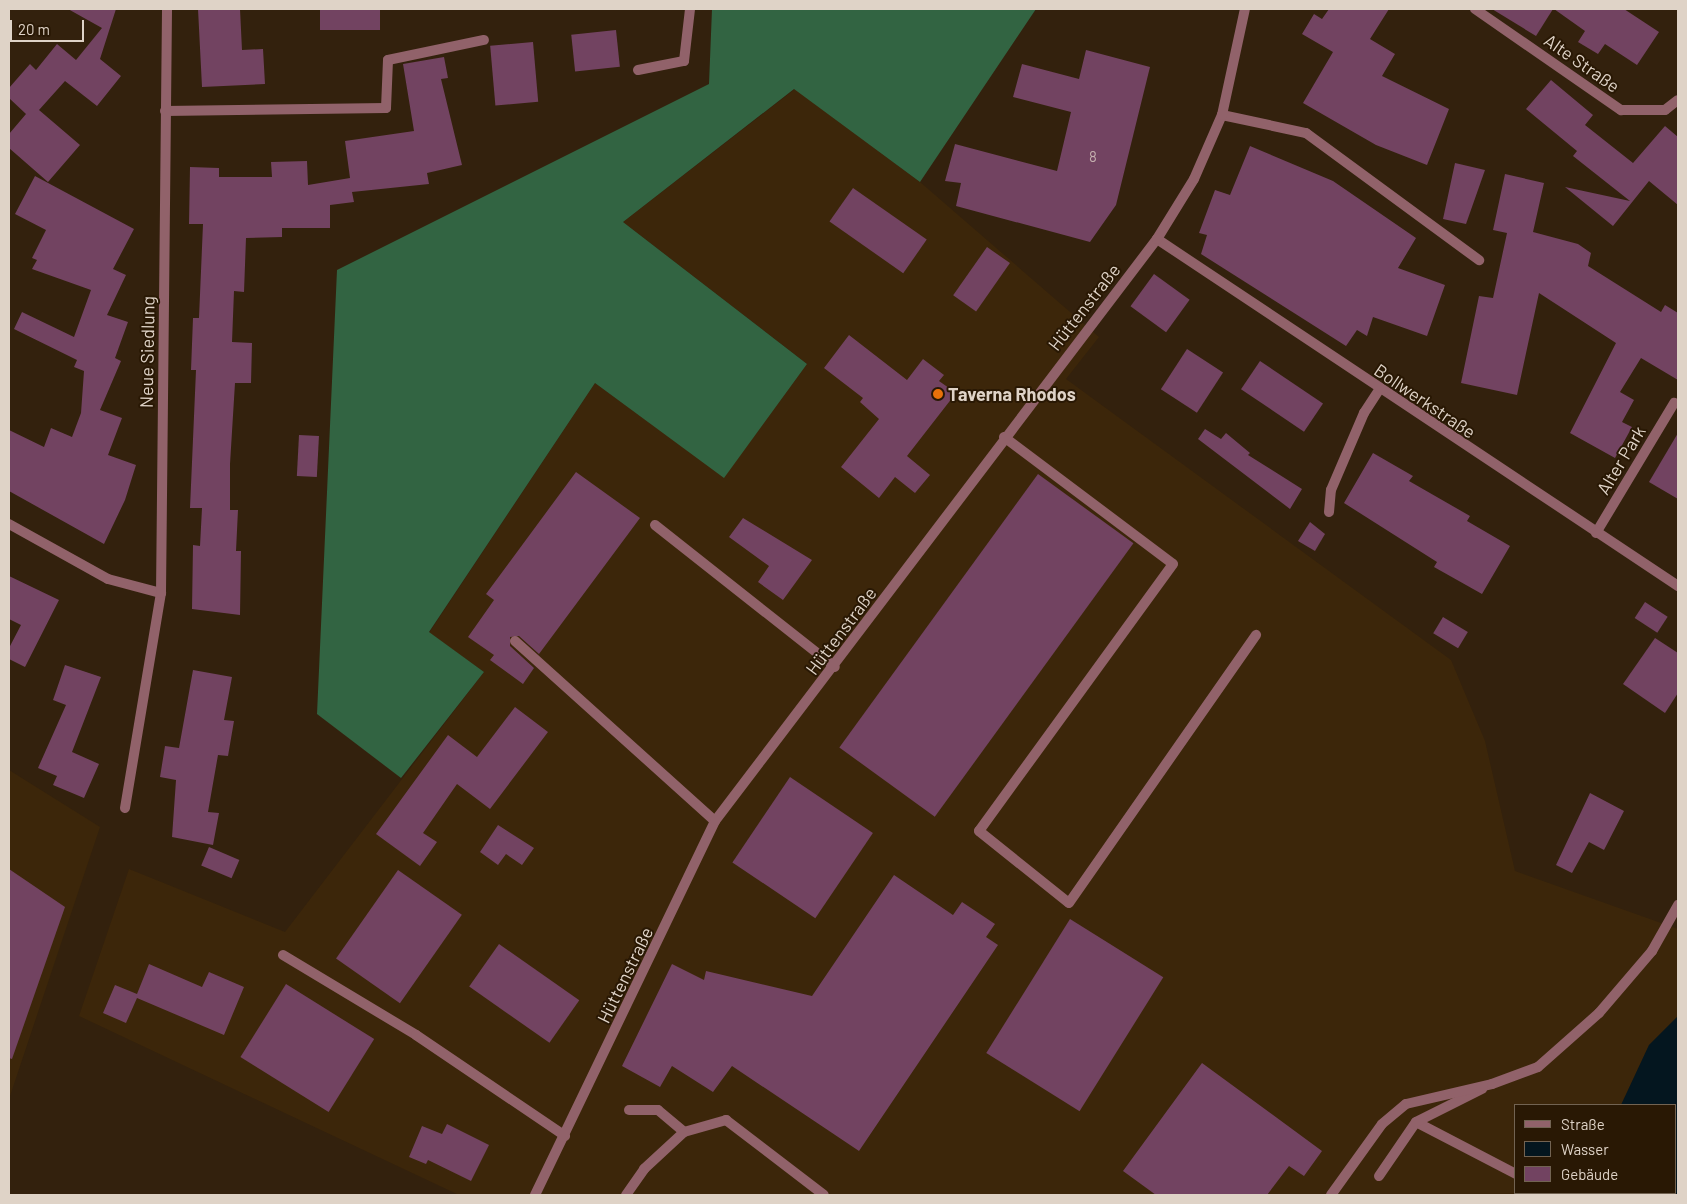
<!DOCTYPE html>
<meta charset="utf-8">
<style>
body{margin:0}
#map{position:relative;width:1687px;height:1204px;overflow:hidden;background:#33210d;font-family:Barlow,sans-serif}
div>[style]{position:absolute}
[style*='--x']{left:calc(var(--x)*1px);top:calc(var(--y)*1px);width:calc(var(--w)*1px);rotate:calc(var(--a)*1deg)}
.built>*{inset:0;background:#3c260a}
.forest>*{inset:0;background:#326442}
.water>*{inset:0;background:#04161f}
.building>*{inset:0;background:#724361;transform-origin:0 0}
.lane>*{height:10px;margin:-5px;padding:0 5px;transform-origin:5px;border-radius:5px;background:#91626a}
.street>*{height:10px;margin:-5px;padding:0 5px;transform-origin:5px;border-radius:5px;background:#91626a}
.dots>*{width:14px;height:14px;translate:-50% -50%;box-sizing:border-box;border:2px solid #291804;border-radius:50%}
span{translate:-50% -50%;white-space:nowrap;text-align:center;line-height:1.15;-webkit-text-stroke:4px #291804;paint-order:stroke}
.number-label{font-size:15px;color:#c4afae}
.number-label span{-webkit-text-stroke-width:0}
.street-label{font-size:18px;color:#dfd3c7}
.poi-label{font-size:18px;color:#dfd3c7;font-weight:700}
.left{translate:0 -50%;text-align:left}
.frame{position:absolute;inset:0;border:10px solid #dfd3c7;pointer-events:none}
.legend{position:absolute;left:1514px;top:1104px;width:162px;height:90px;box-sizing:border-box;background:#291804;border:1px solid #726352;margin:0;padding:6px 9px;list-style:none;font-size:15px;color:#dfd3c7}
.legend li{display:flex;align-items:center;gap:10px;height:25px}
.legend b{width:25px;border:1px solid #726352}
.scale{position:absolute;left:10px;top:20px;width:74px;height:22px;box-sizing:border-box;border:2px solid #dfd3c7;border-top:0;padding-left:6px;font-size:15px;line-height:18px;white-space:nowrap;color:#dfd3c7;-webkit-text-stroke:4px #291804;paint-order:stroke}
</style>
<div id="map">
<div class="built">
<div style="clip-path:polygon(795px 89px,920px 182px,1099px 337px,1066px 379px,1451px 660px,1485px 741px,1515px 871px,1678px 929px,1678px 1016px,1649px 1045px,1621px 1105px,1516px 1105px,1516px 1193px,1579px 1195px,459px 1195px,79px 1016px,129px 869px,285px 932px,484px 672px,429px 633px,595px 383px,724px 477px,807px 364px,623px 222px)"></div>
<div style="clip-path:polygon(9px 770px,100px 827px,9px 1099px)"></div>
</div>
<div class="forest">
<div style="clip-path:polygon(712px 9px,1036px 9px,920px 182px,794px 89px,623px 222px,807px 364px,724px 478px,595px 383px,429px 632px,484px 672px,401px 778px,317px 714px,337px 270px,709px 84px)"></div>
</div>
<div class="water">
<div style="clip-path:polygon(1678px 1016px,1678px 1195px,1579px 1195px,1676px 1193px,1676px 1105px,1621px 1105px,1649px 1045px)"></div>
</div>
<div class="building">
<div style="clip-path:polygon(68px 9px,116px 9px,100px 59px,121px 76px,97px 106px,65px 81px,39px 110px,80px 145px,48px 182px,9px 148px,9px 134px,26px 114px,9px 98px,9px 88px,30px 64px,36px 70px,57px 44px,76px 60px,102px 28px)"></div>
<div style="clip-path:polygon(198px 9px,240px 9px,242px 50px,263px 49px,265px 84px,202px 87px)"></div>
<div style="left:320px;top:9px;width:60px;height:21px"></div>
<div style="clip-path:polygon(1329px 9px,1389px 9px,1370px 39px,1395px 54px,1382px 76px,1449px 109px,1427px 165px,1376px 145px,1303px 103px,1333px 52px,1302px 34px,1314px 14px,1322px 19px)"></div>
<div style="clip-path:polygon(1492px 9px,1553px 9px,1536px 36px)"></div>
<div style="clip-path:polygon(1554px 9px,1624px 9px,1659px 32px,1637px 65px,1605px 44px,1598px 54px,1578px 42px,1585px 31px)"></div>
<div style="left:616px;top:30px;width:37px;height:45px;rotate:84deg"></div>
<div style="left:533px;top:42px;width:60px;height:43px;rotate:85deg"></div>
<div style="clip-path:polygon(1086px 50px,1150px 67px,1116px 205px,1090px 242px,956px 206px,961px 183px,945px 181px,955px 144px,1057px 171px,1071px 112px,1013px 97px,1022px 64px,1079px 79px)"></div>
<div style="clip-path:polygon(444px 57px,448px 78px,441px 79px,462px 165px,427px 173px,429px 184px,352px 192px,354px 202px,330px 205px,330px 228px,282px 228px,282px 237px,246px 238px,244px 292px,234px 291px,232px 342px,252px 343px,251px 383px,235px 383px,230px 464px,230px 510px,238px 510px,236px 551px,241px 551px,240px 615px,192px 609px,193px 545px,200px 546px,202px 508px,190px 508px,196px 370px,191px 370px,193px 318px,199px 318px,203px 224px,189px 224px,190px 167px,219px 168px,219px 177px,272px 177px,271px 162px,307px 161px,308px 185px,350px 178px,345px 141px,414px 131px,403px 64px)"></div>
<div style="clip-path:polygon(1551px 80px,1593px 115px,1585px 125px,1633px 163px,1665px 126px,1678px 137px,1678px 205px,1649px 181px,1613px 226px,1565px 187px,1630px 201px,1573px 156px,1577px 151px,1526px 109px)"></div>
<div style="clip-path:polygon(1250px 146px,1333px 181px,1416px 238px,1398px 268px,1445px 285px,1427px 336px,1373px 317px,1367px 336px,1357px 330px,1346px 346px,1201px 254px,1207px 235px,1199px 233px,1215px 190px,1230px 195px)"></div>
<div style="clip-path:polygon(1455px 163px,1485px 170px,1466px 224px,1443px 219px)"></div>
<div style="clip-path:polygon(1505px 174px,1544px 183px,1533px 232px,1578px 244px,1591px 253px,1588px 266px,1661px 312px,1665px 305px,1678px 313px,1678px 380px,1641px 358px,1620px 392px,1634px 400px,1622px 422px,1632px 427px,1615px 458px,1570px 433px,1616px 343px,1539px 293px,1517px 395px,1461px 383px,1479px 296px,1493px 298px,1507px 233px,1493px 230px)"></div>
<div style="clip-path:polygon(35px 176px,134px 229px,113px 269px,126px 275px,107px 315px,128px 322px,115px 358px,121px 361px,100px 410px,122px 418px,108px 455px,136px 465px,125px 500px,104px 544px,9px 491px,9px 430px,44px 447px,51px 428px,72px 437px,81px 413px,84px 371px,74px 367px,77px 360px,14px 329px,22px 312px,74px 337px,91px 290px,32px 269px,37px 260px,32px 258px,46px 230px,15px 214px)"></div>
<div style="left:853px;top:188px;width:90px;height:41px;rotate:35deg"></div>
<div style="left:987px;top:247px;width:28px;height:59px;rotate:35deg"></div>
<div style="left:1154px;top:274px;width:44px;height:40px;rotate:36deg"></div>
<div style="clip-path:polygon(849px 335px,907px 380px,923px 359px,944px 375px,939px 381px,956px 393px,907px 456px,930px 475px,915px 493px,895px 477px,879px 498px,841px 467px,879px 419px,860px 402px,863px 398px,824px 368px)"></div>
<div style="left:1187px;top:349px;width:43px;height:48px;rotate:33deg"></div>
<div style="left:1260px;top:361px;width:76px;height:34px;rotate:34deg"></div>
<div style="clip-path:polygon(1205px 429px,1221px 439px,1226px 433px,1250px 453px,1248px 455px,1302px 489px,1290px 509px,1198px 439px)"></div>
<div style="clip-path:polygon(1678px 433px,1678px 499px,1649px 482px)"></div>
<div style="left:299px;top:435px;width:20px;height:41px;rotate:3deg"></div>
<div style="clip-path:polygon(1373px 453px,1413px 476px,1409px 481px,1470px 516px,1467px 521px,1510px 546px,1482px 594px,1434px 567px,1437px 562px,1344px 503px)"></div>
<div style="clip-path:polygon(576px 472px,640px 518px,539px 654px,519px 636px,510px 637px,510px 646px,534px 668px,523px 684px,490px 660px,494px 655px,468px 637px,494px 600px,486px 594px)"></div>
<div style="left:1038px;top:474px;width:118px;height:338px;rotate:36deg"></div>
<div style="clip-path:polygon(743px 518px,812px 560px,783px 600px,758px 582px,769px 566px,729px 537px)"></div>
<div style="clip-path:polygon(1310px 522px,1325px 534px,1315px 551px,1298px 541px)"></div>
<div style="clip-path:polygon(9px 576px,59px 600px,25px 667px,9px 659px,9px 648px,21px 625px,9px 619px)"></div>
<div style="left:1645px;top:602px;width:27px;height:19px;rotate:33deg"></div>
<div style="left:1443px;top:617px;width:29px;height:19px;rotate:31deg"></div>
<div style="clip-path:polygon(1655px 638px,1678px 653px,1678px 693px,1665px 713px,1623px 684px)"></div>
<div style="clip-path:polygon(65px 665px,101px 677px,72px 752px,99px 764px,84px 798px,53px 785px,57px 776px,38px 768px,66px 705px,53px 700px)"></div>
<div style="clip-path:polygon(193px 670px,232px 677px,224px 720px,234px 721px,228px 756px,218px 755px,208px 812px,219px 813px,213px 845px,172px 837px,176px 780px,160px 777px,165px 746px,179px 748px)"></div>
<div style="clip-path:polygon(515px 707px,548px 732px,490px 809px,457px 784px,423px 833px,437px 842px,420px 866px,376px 834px,448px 735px,477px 757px)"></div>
<div style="left:790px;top:777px;width:100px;height:103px;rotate:34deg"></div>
<div style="clip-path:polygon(1590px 793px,1624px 811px,1604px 850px,1589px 842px,1572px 873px,1556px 865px)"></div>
<div style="clip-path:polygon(498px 825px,534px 848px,522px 865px,506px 854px,498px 865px,480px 852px)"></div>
<div style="left:209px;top:847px;width:33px;height:20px;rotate:23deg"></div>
<div style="clip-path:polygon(9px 869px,65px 907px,12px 1059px,9px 1058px)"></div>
<div style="left:398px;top:870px;width:78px;height:108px;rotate:35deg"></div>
<div style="clip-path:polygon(894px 875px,953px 915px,962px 902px,995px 924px,986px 937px,998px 945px,859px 1151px,732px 1066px,713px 1092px,672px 1066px,660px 1087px,622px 1066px,672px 964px,704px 980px,706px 971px,812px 996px)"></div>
<div style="left:1070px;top:919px;width:110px;height:158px;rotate:32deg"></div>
<div style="left:499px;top:944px;width:98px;height:52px;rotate:35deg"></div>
<div style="clip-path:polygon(149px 964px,202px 987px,209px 972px,244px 987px,224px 1035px,137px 998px,126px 1023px,103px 1013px,115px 985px,137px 994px)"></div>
<div style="left:286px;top:984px;width:104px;height:86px;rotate:32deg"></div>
<div style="clip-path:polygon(1202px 1063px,1322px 1151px,1304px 1176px,1289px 1166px,1267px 1195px,1156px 1195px,1123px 1171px)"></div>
<div style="clip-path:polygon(447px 1124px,489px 1145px,471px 1181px,428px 1160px,426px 1164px,409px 1157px,422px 1126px,442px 1134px)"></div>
</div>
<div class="lane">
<div style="--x:388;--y:60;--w:98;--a:-11.8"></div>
<div style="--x:638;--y:70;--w:47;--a:-11.1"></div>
<div style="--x:684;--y:61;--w:52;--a:-83.4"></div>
<div style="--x:1004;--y:437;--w:211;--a:36.9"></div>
<div style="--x:1173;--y:564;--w:330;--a:126"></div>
<div style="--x:979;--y:831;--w:115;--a:38.7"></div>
<div style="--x:1069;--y:903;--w:327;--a:-55.1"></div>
<div style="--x:1329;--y:512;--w:22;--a:-85"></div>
<div style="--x:1331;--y:490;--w:84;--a:-66.8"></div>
<div style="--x:1364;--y:413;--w:27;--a:-57"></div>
<div style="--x:655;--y:525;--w:229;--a:38.3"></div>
<div style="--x:1596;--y:533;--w:152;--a:-59"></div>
<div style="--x:515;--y:641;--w:269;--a:42"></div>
<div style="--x:283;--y:955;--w:155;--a:31"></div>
<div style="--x:416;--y:1035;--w:180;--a:34.1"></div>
<div style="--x:629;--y:1110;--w:29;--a:0"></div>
<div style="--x:658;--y:1110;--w:34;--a:40"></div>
<div style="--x:684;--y:1132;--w:44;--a:-15.9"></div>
<div style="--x:726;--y:1120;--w:123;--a:37.4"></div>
<div style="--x:1416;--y:1122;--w:113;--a:27.5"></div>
<div style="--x:1379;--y:1176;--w:65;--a:-55.6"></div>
<div style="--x:1416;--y:1122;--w:74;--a:-26.6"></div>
<div style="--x:626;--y:1195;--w:32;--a:-55"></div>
<div style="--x:644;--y:1169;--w:54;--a:-42.8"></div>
<div style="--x:1331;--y:1195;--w:87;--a:-54.3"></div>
<div style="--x:1382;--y:1124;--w:31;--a:-40"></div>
<div style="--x:1406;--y:1104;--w:88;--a:-13.1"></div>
<div style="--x:1492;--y:1084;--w:49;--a:-20.3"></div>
<div style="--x:1538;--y:1067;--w:81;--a:-41.5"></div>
<div style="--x:1599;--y:1013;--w:82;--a:-49.5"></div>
<div style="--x:1652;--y:951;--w:53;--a:-60.5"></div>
</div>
<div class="street">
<div style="--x:1475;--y:9;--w:178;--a:34.7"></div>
<div style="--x:1621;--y:110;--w:44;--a:0"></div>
<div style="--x:1665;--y:110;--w:16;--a:-38"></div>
<div style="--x:165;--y:111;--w:221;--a:-0.8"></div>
<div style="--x:386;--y:108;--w:48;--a:-87.6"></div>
<div style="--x:1222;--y:115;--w:86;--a:12.1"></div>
<div style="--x:1306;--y:133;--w:215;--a:36.3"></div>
<div style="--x:1157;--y:239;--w:626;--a:33.66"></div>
<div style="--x:9;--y:524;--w:113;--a:29.1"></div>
<div style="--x:108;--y:579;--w:55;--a:14.8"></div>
<div style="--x:125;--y:808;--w:218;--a:-80.5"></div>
<div style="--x:161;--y:593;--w:584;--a:-89.41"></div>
<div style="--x:535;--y:1195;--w:415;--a:-64.3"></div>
<div style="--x:715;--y:821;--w:731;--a:-52.79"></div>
<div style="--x:1157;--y:239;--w:70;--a:-58.3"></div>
<div style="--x:1194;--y:179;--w:70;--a:-66.4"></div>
<div style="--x:1222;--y:115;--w:108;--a:-77.8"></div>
</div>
<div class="dots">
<div style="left:938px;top:394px;background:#e8710a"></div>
</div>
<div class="number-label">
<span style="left:1093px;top:157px">8</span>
</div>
<div class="street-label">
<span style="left:1582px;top:63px;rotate:35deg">Alte Straße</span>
<span style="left:1084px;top:307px;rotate:-52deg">Hüttenstraße</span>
<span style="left:147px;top:352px;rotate:-89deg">Neue Siedlung</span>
<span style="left:1425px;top:401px;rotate:34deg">Bollwerkstraße</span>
<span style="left:1621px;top:460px;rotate:-59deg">Alter Park</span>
<span style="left:841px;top:631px;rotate:-53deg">Hüttenstraße</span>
<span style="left:625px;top:975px;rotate:-64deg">Hüttenstraße</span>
</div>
<div class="poi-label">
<span class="left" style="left:948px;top:394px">Taverna Rhodos</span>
</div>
<div class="frame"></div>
<ul class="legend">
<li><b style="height:6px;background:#91626a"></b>Straße</li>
<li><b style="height:14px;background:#04161f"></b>Wasser</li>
<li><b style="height:14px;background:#724361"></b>Gebäude</li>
</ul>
<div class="scale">20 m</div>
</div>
